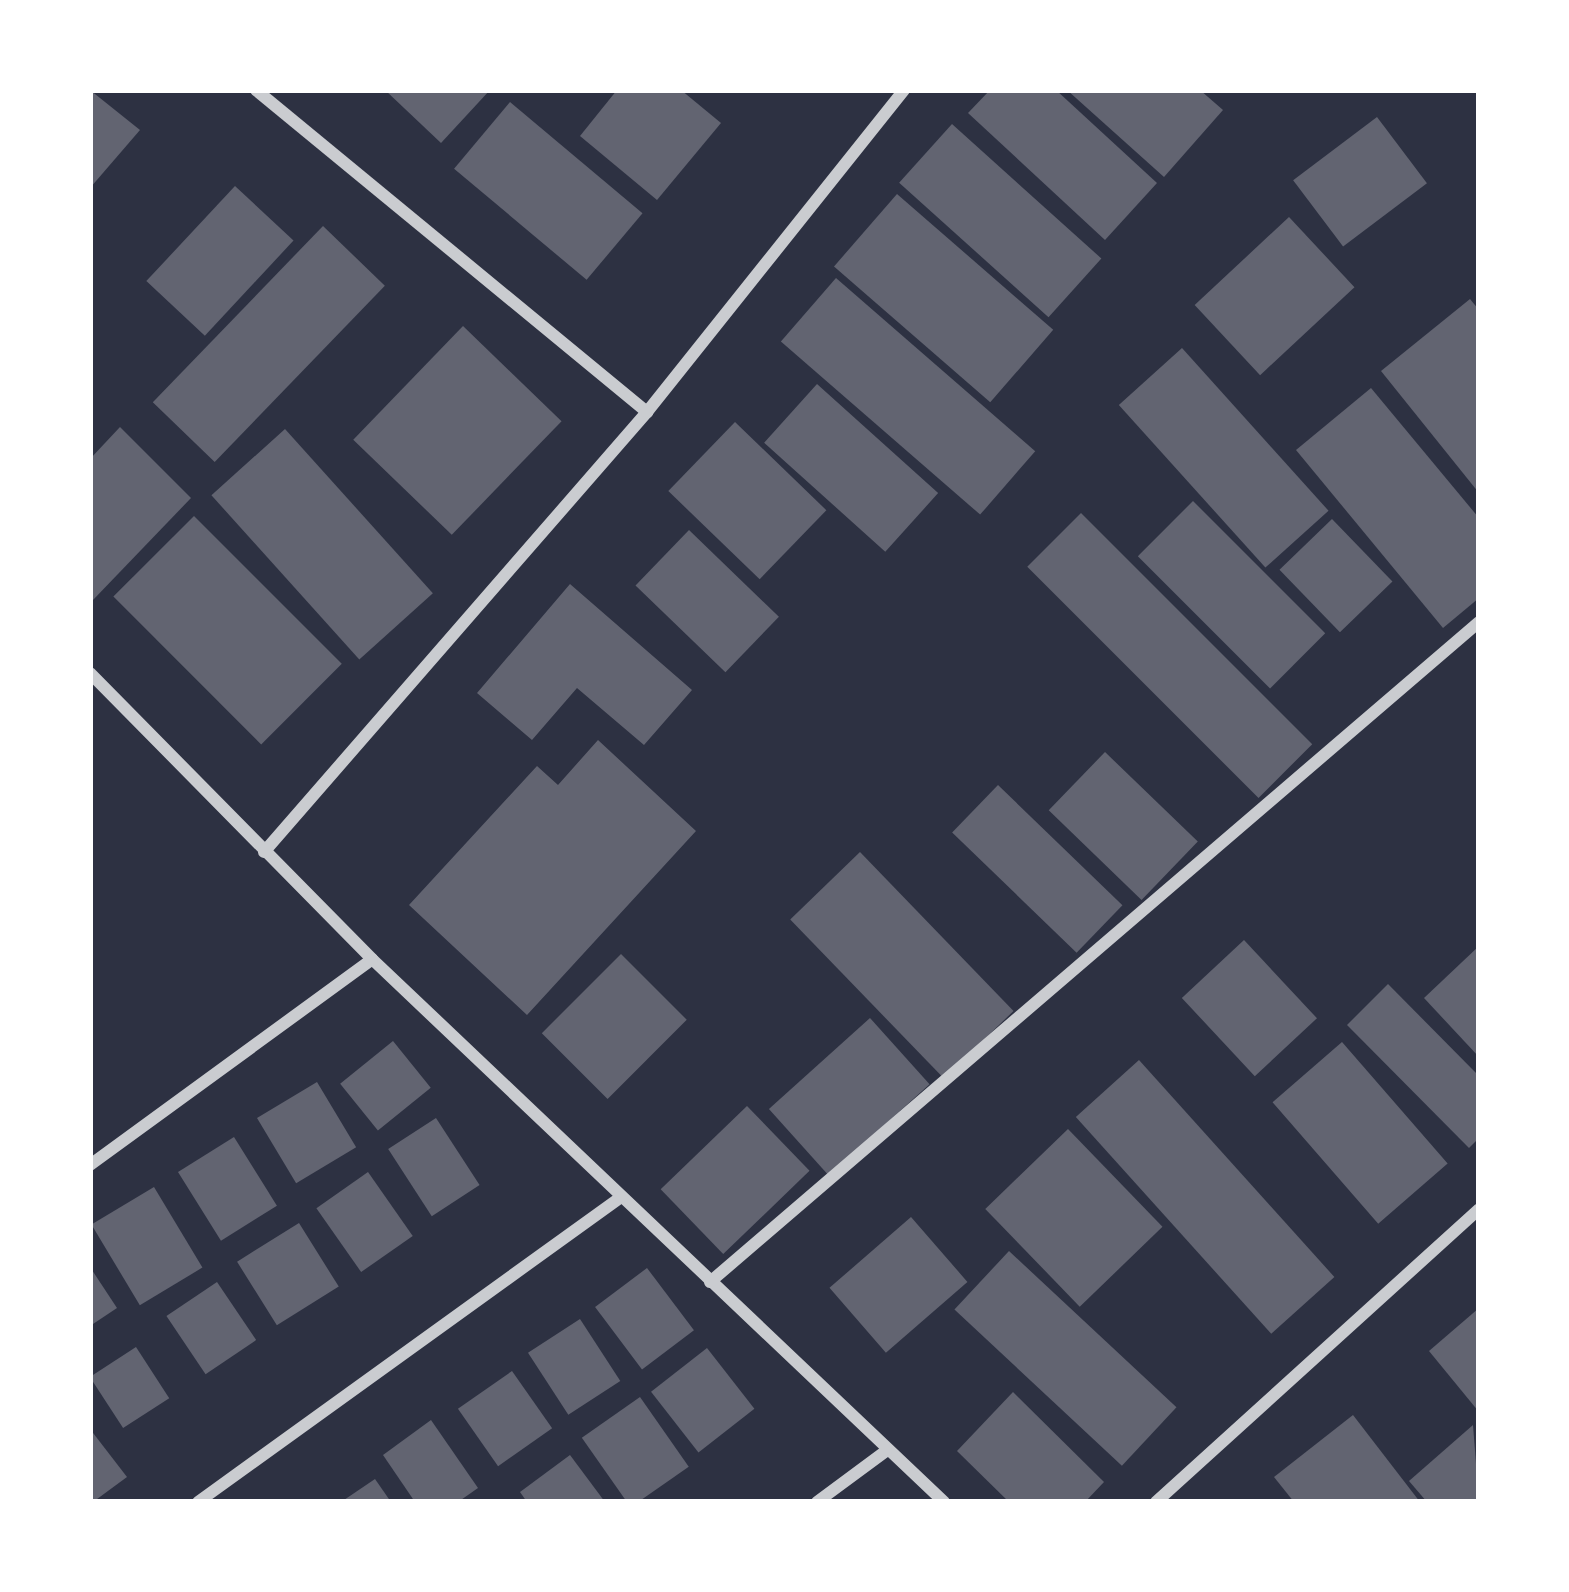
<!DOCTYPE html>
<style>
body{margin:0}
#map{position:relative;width:1569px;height:1592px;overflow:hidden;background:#2d3142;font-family:Merriweather,serif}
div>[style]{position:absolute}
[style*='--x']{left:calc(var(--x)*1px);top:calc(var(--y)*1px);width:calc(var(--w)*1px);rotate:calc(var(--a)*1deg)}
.building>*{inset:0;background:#626471;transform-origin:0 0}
.minor>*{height:12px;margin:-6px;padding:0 6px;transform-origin:6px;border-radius:6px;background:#caccd0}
span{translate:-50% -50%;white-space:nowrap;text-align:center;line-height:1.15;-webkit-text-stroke:9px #fff;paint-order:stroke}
.frame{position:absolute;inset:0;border:93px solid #fff;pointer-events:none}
</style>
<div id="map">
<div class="building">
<div style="clip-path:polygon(90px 90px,140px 130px,90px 188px)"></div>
<div style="clip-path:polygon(385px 90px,490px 90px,441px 143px)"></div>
<div style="clip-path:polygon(617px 90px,681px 90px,721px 123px,657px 200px,580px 136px)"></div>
<div style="clip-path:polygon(990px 90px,1056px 90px,1157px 183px,1105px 240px,968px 113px)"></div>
<div style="clip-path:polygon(1067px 90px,1200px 90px,1223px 110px,1164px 177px)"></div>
<div style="left:510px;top:102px;width:173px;height:87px;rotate:40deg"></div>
<div style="left:1377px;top:117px;width:83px;height:105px;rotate:53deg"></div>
<div style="left:952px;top:124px;width:201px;height:79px;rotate:42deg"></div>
<div style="left:235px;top:186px;width:80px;height:130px;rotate:43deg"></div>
<div style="left:897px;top:194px;width:207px;height:96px;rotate:41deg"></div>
<div style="left:1289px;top:217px;width:96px;height:129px;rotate:47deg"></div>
<div style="left:323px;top:226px;width:86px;height:245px;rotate:44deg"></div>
<div style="left:836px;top:278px;width:264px;height:84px;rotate:41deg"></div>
<div style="clip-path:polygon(1470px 299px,1479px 310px,1479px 493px,1381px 371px)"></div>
<div style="left:463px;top:326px;width:137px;height:158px;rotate:44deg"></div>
<div style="left:1182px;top:348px;width:219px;height:85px;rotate:48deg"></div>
<div style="left:817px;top:384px;width:163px;height:79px;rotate:42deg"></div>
<div style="clip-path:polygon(1371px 388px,1479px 518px,1479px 598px,1443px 628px,1296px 450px)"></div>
<div style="left:735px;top:422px;width:127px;height:96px;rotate:44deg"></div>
<div style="clip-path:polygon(120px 427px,191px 498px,93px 600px,90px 459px)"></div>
<div style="left:285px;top:429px;width:221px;height:99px;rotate:48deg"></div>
<div style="left:1193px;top:501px;width:187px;height:78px;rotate:45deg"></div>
<div style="left:1081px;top:513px;width:327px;height:76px;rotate:45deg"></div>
<div style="left:194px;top:516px;width:209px;height:114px;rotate:45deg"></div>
<div style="left:1332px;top:519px;width:87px;height:73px;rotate:46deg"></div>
<div style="left:689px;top:530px;width:125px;height:77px;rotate:44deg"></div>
<div style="clip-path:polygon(570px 584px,692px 690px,644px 745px,577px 688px,532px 740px,477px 693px)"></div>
<div style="clip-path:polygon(598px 740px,696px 831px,527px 1015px,409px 905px,537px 766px,558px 785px)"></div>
<div style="left:1105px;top:752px;width:129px;height:81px;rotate:44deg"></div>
<div style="left:998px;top:785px;width:173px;height:66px;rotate:44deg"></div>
<div style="left:860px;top:852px;width:221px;height:97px;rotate:46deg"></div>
<div style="left:1244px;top:940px;width:107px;height:85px;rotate:47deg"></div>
<div style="clip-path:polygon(1479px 946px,1479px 1057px,1424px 998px)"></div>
<div style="left:621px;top:954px;width:93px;height:112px;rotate:45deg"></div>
<div style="clip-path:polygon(1388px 984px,1479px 1076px,1479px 1138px,1469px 1148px,1347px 1025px)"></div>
<div style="left:870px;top:1018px;width:89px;height:136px;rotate:48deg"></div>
<div style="left:393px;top:1041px;width:60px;height:68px;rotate:51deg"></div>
<div style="left:1342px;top:1042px;width:161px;height:92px;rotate:49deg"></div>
<div style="left:1139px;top:1060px;width:292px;height:85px;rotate:48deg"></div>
<div style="left:317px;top:1082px;width:76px;height:70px;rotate:59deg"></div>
<div style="left:747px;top:1106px;width:90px;height:120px;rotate:46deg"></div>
<div style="left:436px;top:1118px;width:80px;height:57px;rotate:57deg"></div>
<div style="left:1068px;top:1129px;width:136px;height:115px;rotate:46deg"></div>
<div style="left:234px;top:1137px;width:81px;height:66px;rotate:58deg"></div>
<div style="left:368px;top:1172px;width:78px;height:63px;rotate:55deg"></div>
<div style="left:154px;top:1187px;width:94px;height:73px;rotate:59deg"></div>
<div style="left:911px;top:1217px;width:86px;height:108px;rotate:49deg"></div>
<div style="left:299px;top:1223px;width:75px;height:73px;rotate:58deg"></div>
<div style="left:1009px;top:1251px;width:229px;height:80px;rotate:43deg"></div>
<div style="clip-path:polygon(90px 1267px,117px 1308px,90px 1326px)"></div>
<div style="left:647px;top:1268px;width:78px;height:65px;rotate:53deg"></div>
<div style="left:217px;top:1282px;width:70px;height:61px;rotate:56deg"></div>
<div style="clip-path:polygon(1479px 1308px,1479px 1412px,1429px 1351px)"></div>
<div style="left:580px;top:1319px;width:74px;height:62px;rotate:57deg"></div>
<div style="left:136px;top:1347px;width:61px;height:55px;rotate:57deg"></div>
<div style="left:707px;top:1348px;width:77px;height:71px;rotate:52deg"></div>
<div style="left:512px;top:1371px;width:70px;height:66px;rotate:55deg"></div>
<div style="clip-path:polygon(1013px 1392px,1104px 1482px,1085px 1502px,1009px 1502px,957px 1451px)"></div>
<div style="left:640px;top:1397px;width:85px;height:71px;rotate:55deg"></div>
<div style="clip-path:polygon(1353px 1415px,1420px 1502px,1294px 1502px,1274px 1477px)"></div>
<div style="clip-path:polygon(431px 1420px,478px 1488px,458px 1502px,415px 1502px,383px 1455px)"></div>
<div style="clip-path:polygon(1473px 1425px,1479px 1502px,1427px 1502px,1409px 1481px)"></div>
<div style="clip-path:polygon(90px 1429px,127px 1477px,93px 1502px,90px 1502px)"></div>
<div style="clip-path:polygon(570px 1455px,605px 1502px,527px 1502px,520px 1492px)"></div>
<div style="clip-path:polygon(375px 1479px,391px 1502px,341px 1502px)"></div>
</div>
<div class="minor">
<div style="--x:256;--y:90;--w:507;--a:39.47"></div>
<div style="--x:90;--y:673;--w:402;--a:45.4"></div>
<div style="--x:372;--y:959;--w:789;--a:43.51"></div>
<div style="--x:264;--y:852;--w:583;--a:-48.96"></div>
<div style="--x:647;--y:412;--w:412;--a:-51.4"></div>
<div style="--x:90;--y:1165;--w:349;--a:-36.1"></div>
<div style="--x:710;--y:1282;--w:1013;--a:-40.64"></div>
<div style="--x:198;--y:1502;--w:521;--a:-35.79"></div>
<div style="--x:817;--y:1502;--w:86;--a:-36.5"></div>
<div style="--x:1156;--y:1502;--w:436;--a:-42.2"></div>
</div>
<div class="frame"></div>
</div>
